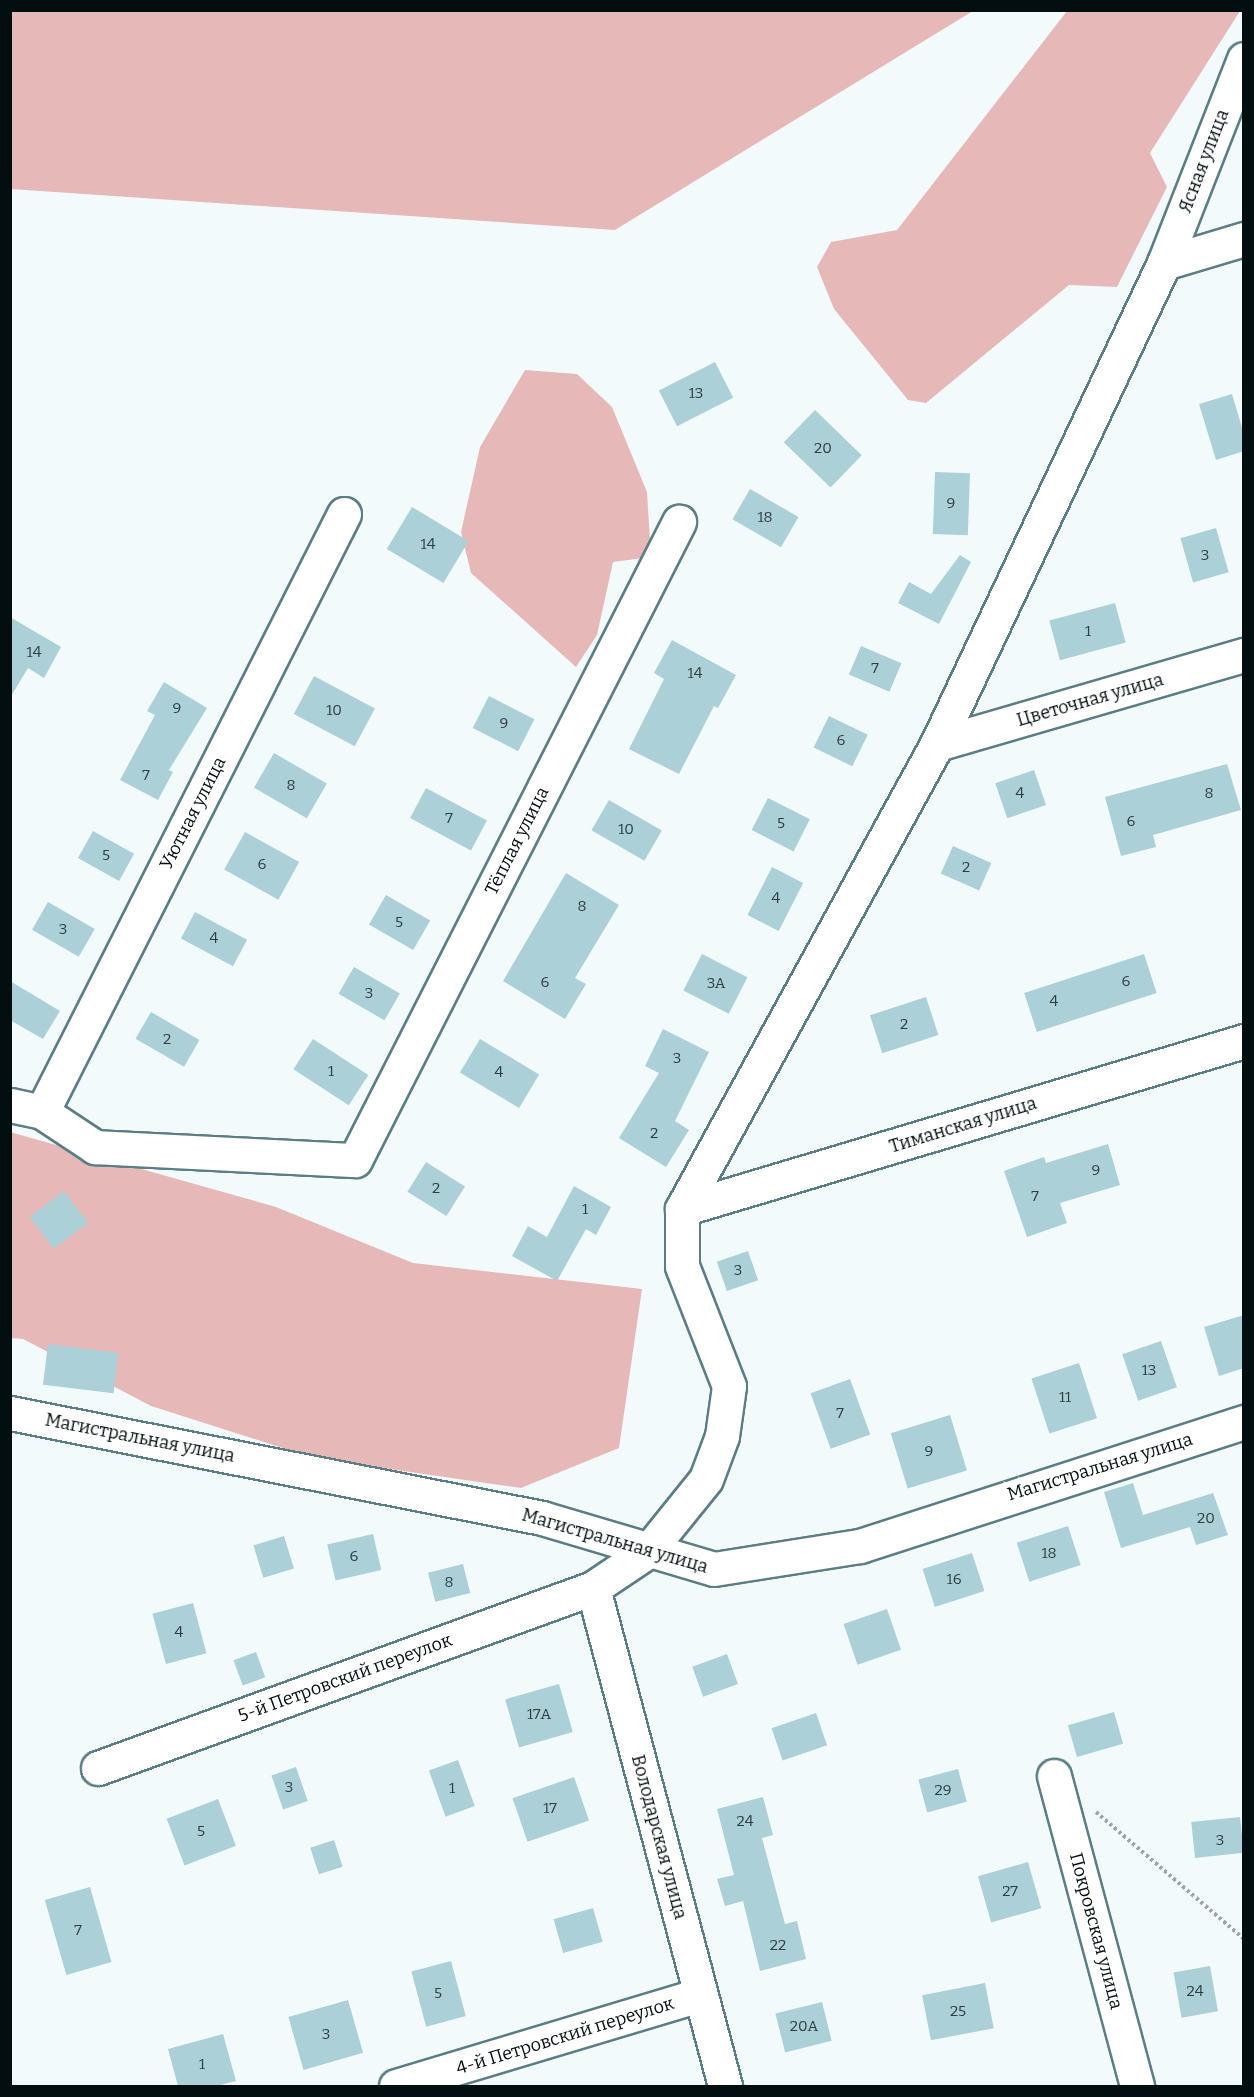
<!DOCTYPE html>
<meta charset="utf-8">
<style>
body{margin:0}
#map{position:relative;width:1254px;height:2097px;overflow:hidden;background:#f3fafc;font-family:Bitter,serif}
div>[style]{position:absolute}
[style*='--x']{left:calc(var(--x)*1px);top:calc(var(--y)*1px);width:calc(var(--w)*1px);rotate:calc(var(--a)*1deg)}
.green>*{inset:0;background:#e6b9b8}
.building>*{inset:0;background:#abd0d7;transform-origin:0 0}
.path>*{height:4px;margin-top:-2px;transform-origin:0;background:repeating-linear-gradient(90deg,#9da5a8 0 3px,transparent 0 6px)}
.roads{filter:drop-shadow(2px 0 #5b7d84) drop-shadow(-2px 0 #5b7d84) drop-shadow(0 2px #5b7d84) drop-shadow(0 -2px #5b7d84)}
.minor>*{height:33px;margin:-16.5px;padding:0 16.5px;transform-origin:16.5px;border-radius:16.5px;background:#fff}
span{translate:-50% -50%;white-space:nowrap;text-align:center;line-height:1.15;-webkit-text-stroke:5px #fff;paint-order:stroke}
.number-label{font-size:15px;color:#2d3e42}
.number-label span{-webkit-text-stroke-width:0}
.street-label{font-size:18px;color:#030e11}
.frame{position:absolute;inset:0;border:12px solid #030e11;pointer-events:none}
</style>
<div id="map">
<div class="green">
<div style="clip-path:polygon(10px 11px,11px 10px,973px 11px,615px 230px,11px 189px)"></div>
<div style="clip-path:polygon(1067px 11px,1240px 11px,1150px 153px,1167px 187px,1117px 287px,1069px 285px,926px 403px,908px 400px,834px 309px,817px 267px,831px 242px,897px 230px)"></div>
<div style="clip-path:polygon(525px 370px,577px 374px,612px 407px,647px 492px,651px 557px,613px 562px,597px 635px,576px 667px,471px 573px,461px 532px,480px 447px)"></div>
<div style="clip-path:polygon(10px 1132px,276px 1207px,413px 1263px,642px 1289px,619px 1448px,521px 1488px,314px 1458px,151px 1406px,23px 1339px,11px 1338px)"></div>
</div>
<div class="building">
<div style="left:715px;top:362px;width:40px;height:63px;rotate:63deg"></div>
<div style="clip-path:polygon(1232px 394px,1244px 434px,1244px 451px,1216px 460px,1199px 404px)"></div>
<div style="left:815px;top:410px;width:65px;height:45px;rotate:44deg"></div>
<div style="left:935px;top:472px;width:35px;height:62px;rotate:2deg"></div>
<div style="left:750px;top:489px;width:56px;height:35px;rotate:30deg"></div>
<div style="left:412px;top:507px;width:66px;height:49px;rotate:31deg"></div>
<div style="left:1216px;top:528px;width:46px;height:37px;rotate:74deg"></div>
<div style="clip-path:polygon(960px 555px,971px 562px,939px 624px,898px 603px,909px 582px,931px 594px)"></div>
<div style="left:1115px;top:603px;width:41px;height:68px;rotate:75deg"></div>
<div style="clip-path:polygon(10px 617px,61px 647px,44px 678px,28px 668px,10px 698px)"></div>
<div style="clip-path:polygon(672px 640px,736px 675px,718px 708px,714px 706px,679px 774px,629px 749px,664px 679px,654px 673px)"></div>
<div style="left:861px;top:646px;width:44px;height:31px;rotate:23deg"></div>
<div style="left:314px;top:676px;width:69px;height:43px;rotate:28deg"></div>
<div style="clip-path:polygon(164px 682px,207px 708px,169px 770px,173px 772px,158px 800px,120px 780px,155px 715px,147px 711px)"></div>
<div style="left:489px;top:696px;width:51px;height:36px;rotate:27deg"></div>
<div style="left:829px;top:716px;width:43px;height:35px;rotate:26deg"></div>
<div style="left:274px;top:753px;width:61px;height:40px;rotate:30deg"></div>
<div style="clip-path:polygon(1227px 764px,1241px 810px,1153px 835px,1156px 847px,1121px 856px,1105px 797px)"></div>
<div style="left:1034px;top:770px;width:37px;height:41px;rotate:71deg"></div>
<div style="left:426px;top:788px;width:69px;height:34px;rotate:28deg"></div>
<div style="left:768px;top:798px;width:47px;height:36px;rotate:27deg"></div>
<div style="left:609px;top:800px;width:61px;height:35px;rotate:30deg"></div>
<div style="left:93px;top:831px;width:47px;height:31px;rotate:29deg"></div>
<div style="left:245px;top:832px;width:62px;height:43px;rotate:29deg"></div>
<div style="left:953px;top:846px;width:42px;height:30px;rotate:24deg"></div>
<div style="left:772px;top:867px;width:35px;height:54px;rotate:27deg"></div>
<div style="clip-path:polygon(566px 873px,619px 905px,575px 978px,586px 984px,565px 1019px,503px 981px)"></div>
<div style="left:386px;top:895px;width:51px;height:34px;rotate:30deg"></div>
<div style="left:48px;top:902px;width:54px;height:32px;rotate:30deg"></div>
<div style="left:195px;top:912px;width:59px;height:30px;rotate:28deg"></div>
<div style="left:702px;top:954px;width:51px;height:41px;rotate:27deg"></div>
<div style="left:1144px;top:954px;width:41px;height:126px;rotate:72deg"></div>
<div style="left:354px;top:967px;width:53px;height:31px;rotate:30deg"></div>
<div style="clip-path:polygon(10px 981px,60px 1011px,43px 1039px,10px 1020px)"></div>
<div style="left:926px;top:997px;width:40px;height:59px;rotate:72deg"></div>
<div style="left:151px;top:1012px;width:56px;height:31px;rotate:30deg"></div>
<div style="clip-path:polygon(663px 1029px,709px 1052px,675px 1121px,689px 1130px,666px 1167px,619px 1138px,659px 1073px,645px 1066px)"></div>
<div style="left:313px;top:1039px;width:66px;height:36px;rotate:33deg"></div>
<div style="left:480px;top:1039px;width:69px;height:39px;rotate:31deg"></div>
<div style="clip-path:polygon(1108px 1144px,1120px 1185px,1060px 1203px,1067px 1223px,1027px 1237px,1004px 1171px,1044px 1157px,1046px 1163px)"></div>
<div style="left:426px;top:1162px;width:46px;height:35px;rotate:32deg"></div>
<div style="clip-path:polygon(574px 1186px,611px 1207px,596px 1235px,586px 1229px,557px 1281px,512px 1256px,528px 1226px,547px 1237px)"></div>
<div style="left:64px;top:1191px;width:40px;height:43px;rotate:53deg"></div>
<div style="left:748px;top:1251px;width:31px;height:33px;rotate:71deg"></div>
<div style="clip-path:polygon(1244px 1315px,1244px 1368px,1219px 1376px,1204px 1327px)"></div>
<div style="left:1161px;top:1341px;width:49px;height:41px;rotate:71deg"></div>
<div style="left:48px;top:1344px;width:71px;height:41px;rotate:7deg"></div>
<div style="left:1079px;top:1363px;width:58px;height:50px;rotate:72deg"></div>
<div style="left:850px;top:1379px;width:59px;height:42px;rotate:70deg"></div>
<div style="left:950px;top:1415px;width:58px;height:62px;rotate:73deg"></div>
<div style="clip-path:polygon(1133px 1483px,1143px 1515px,1213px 1493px,1228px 1535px,1196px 1545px,1190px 1527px,1121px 1548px,1104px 1492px)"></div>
<div style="left:1068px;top:1526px;width:41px;height:54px;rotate:72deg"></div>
<div style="left:373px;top:1534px;width:37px;height:47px;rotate:77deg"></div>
<div style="left:284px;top:1536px;width:34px;height:32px;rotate:73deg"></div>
<div style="left:972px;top:1553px;width:40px;height:52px;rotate:72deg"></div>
<div style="left:463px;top:1564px;width:30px;height:36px;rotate:76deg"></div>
<div style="left:193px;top:1603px;width:52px;height:42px;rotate:75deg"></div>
<div style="left:887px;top:1609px;width:43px;height:46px;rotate:71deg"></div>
<div style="left:256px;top:1652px;width:27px;height:24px;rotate:70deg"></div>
<div style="left:727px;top:1654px;width:32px;height:37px;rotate:70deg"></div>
<div style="left:559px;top:1684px;width:50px;height:56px;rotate:74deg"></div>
<div style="left:1114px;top:1712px;width:33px;height:48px;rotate:74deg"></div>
<div style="left:816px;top:1713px;width:34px;height:47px;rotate:71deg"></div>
<div style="left:458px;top:1760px;width:49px;height:31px;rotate:70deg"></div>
<div style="left:296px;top:1767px;width:36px;height:26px;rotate:71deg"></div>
<div style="left:958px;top:1769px;width:34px;height:41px;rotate:75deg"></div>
<div style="left:574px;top:1777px;width:46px;height:65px;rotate:71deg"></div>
<div style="clip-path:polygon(763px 1797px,773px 1835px,762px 1838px,785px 1924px,797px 1921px,806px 1959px,760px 1971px,743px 1901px,725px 1906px,717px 1879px,734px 1875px,717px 1809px)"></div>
<div style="left:218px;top:1799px;width:50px;height:55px;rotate:69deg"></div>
<div style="left:1240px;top:1817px;width:36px;height:49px;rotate:84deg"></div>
<div style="left:334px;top:1840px;width:28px;height:25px;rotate:72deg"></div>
<div style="left:1028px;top:1862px;width:48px;height:52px;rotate:74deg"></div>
<div style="left:90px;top:1887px;width:78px;height:47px;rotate:74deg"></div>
<div style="left:593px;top:1908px;width:35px;height:41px;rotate:74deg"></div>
<div style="left:451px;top:1961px;width:57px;height:41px;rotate:75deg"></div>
<div style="left:1210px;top:1966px;width:46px;height:37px;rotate:80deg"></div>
<div style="left:985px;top:1983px;width:46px;height:64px;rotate:79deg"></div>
<div style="left:348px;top:2000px;width:55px;height:62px;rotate:74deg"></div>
<div style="left:822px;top:2002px;width:40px;height:48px;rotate:76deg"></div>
<div style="clip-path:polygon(223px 2034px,236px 2081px,216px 2086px,178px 2086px,168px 2049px)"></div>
</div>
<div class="path">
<div style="--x:1096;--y:1812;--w:195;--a:40.6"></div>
</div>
<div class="roads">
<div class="minor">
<div style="--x:1164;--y:263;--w:84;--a:-16.7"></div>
<div style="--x:937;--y:744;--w:320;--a:-16.2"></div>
<div style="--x:10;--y:1105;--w:33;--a:12"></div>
<div style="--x:42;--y:1112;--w:64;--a:33.4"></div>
<div style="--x:95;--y:1147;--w:260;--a:2.9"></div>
<div style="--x:355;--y:1160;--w:716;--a:-63.08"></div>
<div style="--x:42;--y:1112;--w:670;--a:-63.21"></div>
<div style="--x:682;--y:1209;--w:587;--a:-16.64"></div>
<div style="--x:10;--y:1413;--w:542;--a:11.16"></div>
<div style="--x:542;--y:1518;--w:179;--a:16.5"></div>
<div style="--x:714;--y:1569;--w:148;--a:-9"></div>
<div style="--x:860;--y:1546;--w:404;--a:-17.9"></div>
<div style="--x:593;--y:1588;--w:515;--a:75.15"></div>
<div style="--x:98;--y:1768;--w:527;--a:-19.98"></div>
<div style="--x:593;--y:1588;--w:66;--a:-33.9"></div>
<div style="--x:648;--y:1551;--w:92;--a:-51.1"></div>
<div style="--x:706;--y:1479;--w:46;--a:-69.6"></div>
<div style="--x:722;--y:1436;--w:50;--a:-82"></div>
<div style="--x:729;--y:1386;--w:129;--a:-111.4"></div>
<div style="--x:682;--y:1266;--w:57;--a:-90"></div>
<div style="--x:682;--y:1209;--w:530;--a:-61.26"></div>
<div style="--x:937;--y:744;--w:532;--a:-64.74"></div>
<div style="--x:1164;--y:263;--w:219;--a:-68.6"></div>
<div style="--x:1054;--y:1776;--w:321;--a:75"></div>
<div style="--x:396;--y:2086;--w:317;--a:-16.7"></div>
</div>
</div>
<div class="number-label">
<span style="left:696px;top:394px">13</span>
<span style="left:823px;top:449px">20</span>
<span style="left:951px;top:504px">9</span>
<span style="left:765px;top:518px">18</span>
<span style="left:428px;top:545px">14</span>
<span style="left:1205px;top:556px">3</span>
<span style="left:1088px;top:632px">1</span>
<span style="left:34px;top:653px">14</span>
<span style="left:875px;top:669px">7</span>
<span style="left:695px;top:674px">14</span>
<span style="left:177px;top:709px">9</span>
<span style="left:334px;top:711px">10</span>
<span style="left:504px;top:724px">9</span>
<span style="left:841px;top:741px">6</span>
<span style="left:146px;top:776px">7</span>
<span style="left:291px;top:786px">8</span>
<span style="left:1020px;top:794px">4</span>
<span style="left:1209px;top:794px">8</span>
<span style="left:449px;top:819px">7</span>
<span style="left:1131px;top:822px">6</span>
<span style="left:781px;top:824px">5</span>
<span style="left:626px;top:830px">10</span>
<span style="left:106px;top:856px">5</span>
<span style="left:262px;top:865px">6</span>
<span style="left:966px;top:868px">2</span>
<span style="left:776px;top:899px">4</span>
<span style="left:582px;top:907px">8</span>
<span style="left:399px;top:923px">5</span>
<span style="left:63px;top:930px">3</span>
<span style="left:214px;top:939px">4</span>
<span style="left:1126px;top:982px">6</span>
<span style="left:545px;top:983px">6</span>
<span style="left:716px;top:984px">3А</span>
<span style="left:369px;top:994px">3</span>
<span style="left:1054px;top:1002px">4</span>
<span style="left:904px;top:1025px">2</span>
<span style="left:167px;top:1040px">2</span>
<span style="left:677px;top:1059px">3</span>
<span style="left:331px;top:1072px">1</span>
<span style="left:499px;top:1073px">4</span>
<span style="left:654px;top:1134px">2</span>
<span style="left:1096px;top:1171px">9</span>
<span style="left:436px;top:1189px">2</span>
<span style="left:1035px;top:1197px">7</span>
<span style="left:585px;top:1210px">1</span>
<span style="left:738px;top:1271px">3</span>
<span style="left:1149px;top:1371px">13</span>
<span style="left:1065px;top:1398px">11</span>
<span style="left:840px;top:1414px">7</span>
<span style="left:929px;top:1452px">9</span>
<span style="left:1206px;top:1519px">20</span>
<span style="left:1049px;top:1554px">18</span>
<span style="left:354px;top:1557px">6</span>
<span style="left:954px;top:1580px">16</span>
<span style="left:449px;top:1583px">8</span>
<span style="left:179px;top:1633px">4</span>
<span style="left:539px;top:1715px">17А</span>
<span style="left:289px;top:1788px">3</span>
<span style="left:452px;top:1789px">1</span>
<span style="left:943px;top:1791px">29</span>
<span style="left:550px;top:1809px">17</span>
<span style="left:745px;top:1822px">24</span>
<span style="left:201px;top:1832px">5</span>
<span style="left:1220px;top:1841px">3</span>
<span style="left:1010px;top:1892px">27</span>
<span style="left:78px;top:1931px">7</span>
<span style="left:778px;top:1946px">22</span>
<span style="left:1195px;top:1992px">24</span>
<span style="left:438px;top:1994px">5</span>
<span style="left:958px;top:2012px">25</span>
<span style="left:804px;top:2027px">20А</span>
<span style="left:326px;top:2035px">3</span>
<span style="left:202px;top:2065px">1</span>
</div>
<div class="street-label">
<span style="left:1204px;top:161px;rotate:-69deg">Ясная улица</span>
<span style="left:1090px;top:700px;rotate:-16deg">Цветочная улица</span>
<span style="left:193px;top:813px;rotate:-63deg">Уютная улица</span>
<span style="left:517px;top:841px;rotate:-63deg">Тёплая улица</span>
<span style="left:963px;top:1125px;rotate:-17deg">Тиманская улица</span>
<span style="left:140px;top:1438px;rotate:11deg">Магистральная улица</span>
<span style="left:1100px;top:1467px;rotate:-17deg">Магистральная улица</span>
<span style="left:615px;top:1541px;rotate:16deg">Магистральная улица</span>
<span style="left:345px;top:1678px;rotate:-20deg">5-й Петровский переулок</span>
<span style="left:659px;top:1837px;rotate:75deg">Володарская улица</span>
<span style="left:1096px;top:1931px;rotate:75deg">Покровская улица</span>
<span style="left:565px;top:2036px;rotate:-17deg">4-й Петровский переулок</span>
</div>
<div class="frame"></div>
</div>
